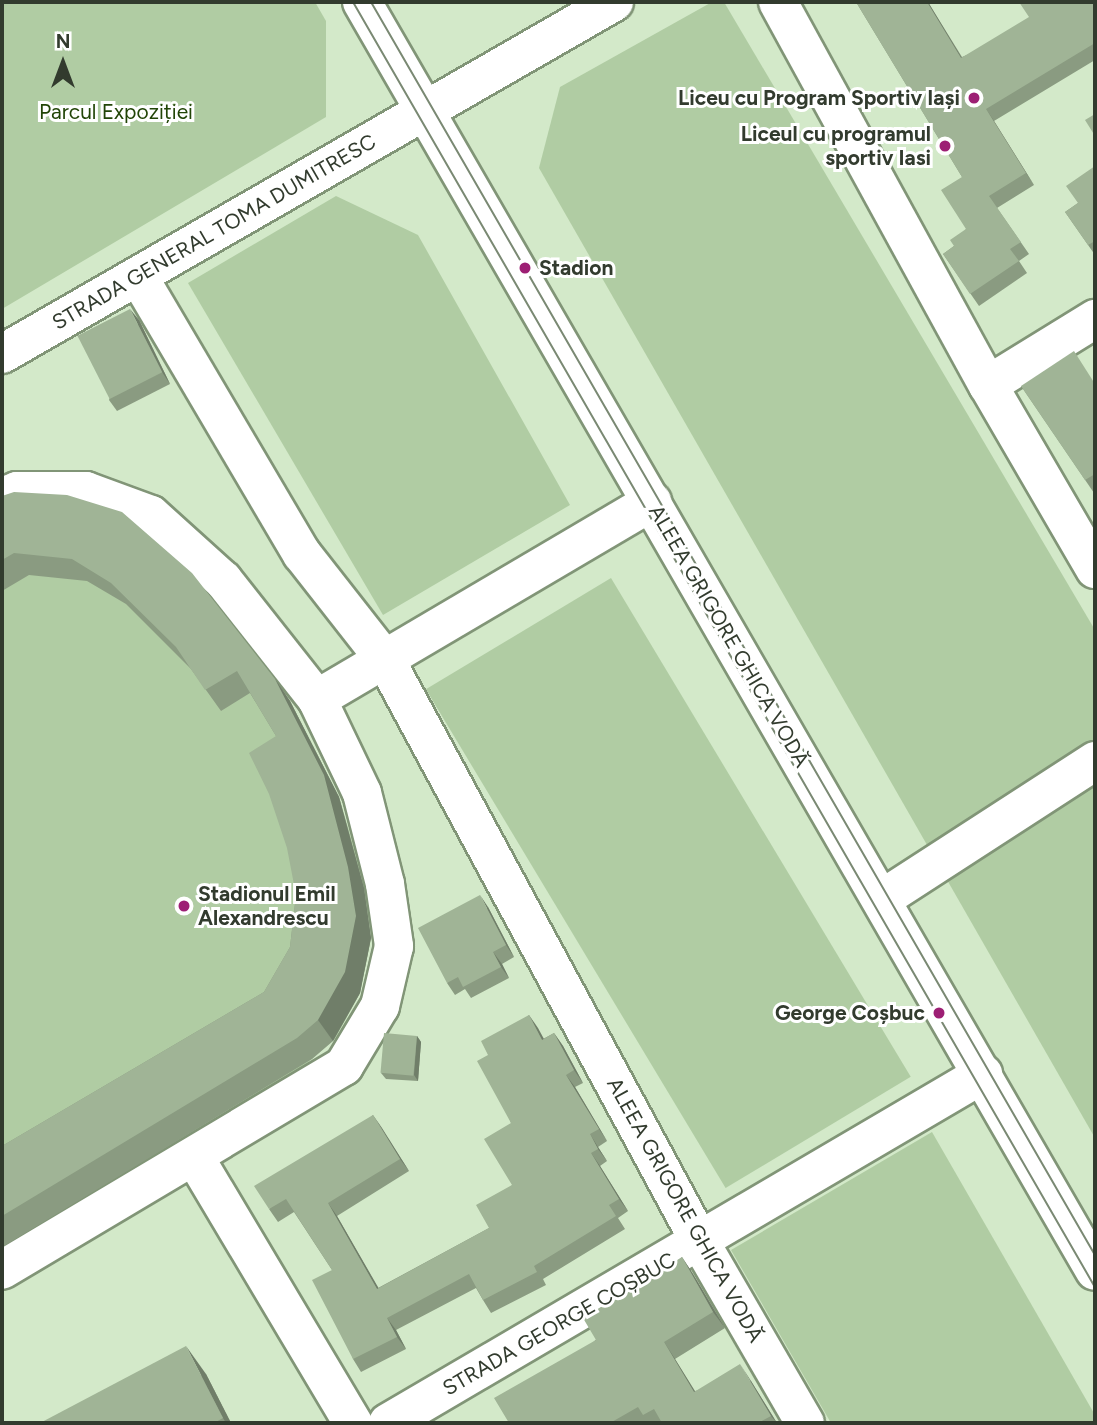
<!DOCTYPE html>
<meta charset="utf-8">
<style>
body{margin:0}
#map{position:relative;width:1097px;height:1425px;overflow:hidden;background:#d3e9c9;font-family:Figtree,sans-serif}
div>[style]{position:absolute}
[style*='--x']{left:calc(var(--x)*1px);top:calc(var(--y)*1px);width:calc(var(--w)*1px);rotate:calc(var(--a)*1deg)}
.green>*{inset:0;background:#b0cca3;transform-origin:0 0}
.roads{filter:drop-shadow(2px 0 #819577) drop-shadow(-2px 0 #819577) drop-shadow(0 2px #819577) drop-shadow(0 -2px #819577)}
.minor>*{height:38px;margin:-19px;padding:0 19px;transform-origin:19px;border-radius:19px;background:#fff}
.major>*{height:38px;margin:-19px;padding:0 19px;transform-origin:19px;border-radius:19px;background:#fff}
.tram>*{height:2px;margin:-1px;padding:0 1px;transform-origin:1px;border-radius:1px;background:#7a8973}
.wall>*{inset:0;background:#8a9b81}
.shaded-wall>*{inset:0;background:#707e69}
.building>*{inset:0;background:#a0b496;transform-origin:0 0}
.dots>*{width:19px;height:19px;translate:-50% -50%;box-sizing:border-box;border:4px solid #fff;border-radius:50%}
span{translate:-50% -50%;white-space:nowrap;text-align:center;line-height:1.15;-webkit-text-stroke:6px #fff;paint-order:stroke}
.poi-label{font-size:21px;color:#323b2e;font-weight:700}
.right{translate:-100% -50%;text-align:right}
.left{translate:0 -50%;text-align:left}
.park-label{font-size:21px;color:#224507}
.street-label{font-size:21px;color:#323b2e}
.frame{position:absolute;inset:0;border:4px solid #323b2e;pointer-events:none}
.north{position:absolute;left:28px;top:28px;width:70px;height:70px;-webkit-text-stroke:5px #fff;paint-order:stroke;rotate:0deg;font-size:19px;font-weight:700;line-height:28px;text-align:center;color:#323b2e}
.north::after{content:'';display:block;margin:auto;width:24px;height:32px;background:#323b2e;clip-path:polygon(50% 0,100% 100%,50% 72%,0 100%)}
</style>
<div id="map">
<div class="green">
<div style="clip-path:polygon(2px 2px,315px 2px,326px 21px,326px 117px,2px 309px)"></div>
<div style="clip-path:polygon(712px 2px,724px 2px,1095px 630px,1095px 1138px,539px 168px,560px 87px)"></div>
<div style="clip-path:polygon(336px 196px,418px 235px,570px 505px,383px 615px,188px 283px)"></div>
<div style="clip-path:polygon(2px 524px,193px 578px,247px 640px,290px 701px,339px 797px,362px 874px,371px 938px,360px 993px,335px 1039px,290px 1078px,2px 1247px)"></div>
<div style="left:611px;top:578px;width:582px;height:216px;rotate:59deg"></div>
<div style="clip-path:polygon(932px 1132px,1095px 1415px,1095px 1423px,831px 1423px,731px 1250px)"></div>
</div>
<div class="roads">
<div class="minor">
<div style="--x:778;--y:2;--w:437;--a:61.3"></div>
<div style="--x:988;--y:385;--w:213;--a:59.8"></div>
<div style="--x:138;--y:276;--w:323;--a:59.5"></div>
<div style="--x:302;--y:554;--w:136;--a:51.9"></div>
<div style="--x:386;--y:661;--w:660;--a:61.61"></div>
<div style="--x:700;--y:1242;--w:209;--a:59.9"></div>
<div style="--x:2;--y:354;--w:706;--a:-29.91"></div>
<div style="--x:988;--y:385;--w:126;--a:-31.7"></div>
<div style="--x:2;--y:497;--w:16;--a:-22"></div>
<div style="--x:17;--y:491;--w:69;--a:0"></div>
<div style="--x:86;--y:491;--w:69;--a:20.3"></div>
<div style="--x:151;--y:515;--w:97;--a:42.1"></div>
<div style="--x:223;--y:580;--w:152;--a:51.7"></div>
<div style="--x:317;--y:699;--w:104;--a:64.4"></div>
<div style="--x:362;--y:793;--w:94;--a:75.8"></div>
<div style="--x:385;--y:884;--w:63;--a:81.7"></div>
<div style="--x:394;--y:946;--w:62;--a:103.1"></div>
<div style="--x:380;--y:1006;--w:70;--a:121"></div>
<div style="--x:344;--y:1066;--w:398;--a:149.2"></div>
<div style="--x:317;--y:699;--w:389;--a:-30.5"></div>
<div style="--x:882;--y:899;--w:254;--a:-32.9"></div>
<div style="--x:195;--y:1158;--w:309;--a:59.2"></div>
<div style="--x:388;--y:1423;--w:690;--a:-30.39"></div>
</div>
<div class="major">
<div style="--x:362;--y:2;--w:1465;--a:59.99"></div>
</div>
</div>
<div class="tram">
<div style="--x:353;--y:2;--w:1484;--a:60"></div>
<div style="--x:371;--y:2;--w:1447;--a:59.98"></div>
</div>
<div class="wall">
<div style="clip-path:polygon(856px 2px,928px 2px,962px 57px,1095px 2px,1095px 60px,994px 121px,1034px 185px,997px 208px,1029px 254px,1019px 261px,1027px 273px,979px 306px,943px 254px,954px 246px,966px 229px,962px 177px)"></div>
<div style="clip-path:polygon(1095px 166px,1095px 255px,1065px 212px,1078px 203px)"></div>
<div style="clip-path:polygon(139px 320px,170px 384px,117px 411px,109px 400px)"></div>
<div style="clip-path:polygon(1095px 383px,1095px 492px,1094px 493px,1021px 386px)"></div>
<div style="clip-path:polygon(2px 496px,275px 679px,290px 701px,339px 797px,364px 888px,371px 938px,360px 993px,333px 1041px,312px 1059px,2px 1247px,2px 1146px,264px 992px,290px 947px,296px 895px,276px 736px,250px 693px,221px 711px,191px 669px,126px 604px,87px 581px,29px 575px,2px 591px)"></div>
<div style="clip-path:polygon(488px 907px,514px 957px,502px 964px,509px 978px,471px 998px,465px 989px,455px 995px,447px 983px)"></div>
<div style="clip-path:polygon(529px 1015px,543px 1039px,554px 1033px,563px 1046px,583px 1083px,575px 1087px,607px 1141px,598px 1147px,607px 1161px,600px 1166px,628px 1211px,618px 1218px,625px 1229px,543px 1279px,546px 1285px,491px 1313px,483px 1300px,476px 1288px,396px 1330px,406px 1349px,361px 1372px,353px 1359px,332px 1270px,294px 1212px,278px 1222px,269px 1209px,373px 1115px,409px 1171px,337px 1216px,378px 1288px,489px 1228px,512px 1185px,511px 1123px,488px 1055px)"></div>
<div style="clip-path:polygon(417px 1036px,421px 1042px,418px 1081px,386px 1079px,381px 1073px)"></div>
<div style="clip-path:polygon(682px 1257px,693px 1274px,725px 1328px,675px 1359px,695px 1391px,751px 1381px,777px 1423px,509px 1423px)"></div>
<div style="clip-path:polygon(206px 1374px,231px 1423px,40px 1423px)"></div>
</div>
<div class="shaded-wall">
<div style="clip-path:polygon(927px 2px,928px 2px,969px 70px,961px 58px)"></div>
<div style="clip-path:polygon(986px 109px,994px 121px,1034px 185px,1026px 173px)"></div>
<div style="clip-path:polygon(130px 309px,139px 320px,170px 384px,162px 372px)"></div>
<div style="clip-path:polygon(275px 679px,290px 701px,339px 797px,364px 888px,371px 938px,360px 993px,333px 1041px,318px 1020px)"></div>
<div style="clip-path:polygon(480px 895px,488px 907px,514px 957px,506px 945px)"></div>
<div style="clip-path:polygon(493px 952px,502px 964px,509px 978px,501px 967px)"></div>
<div style="clip-path:polygon(529px 1015px,538px 1028px,551px 1052px,542px 1040px)"></div>
<div style="clip-path:polygon(554px 1033px,563px 1046px,583px 1083px,574px 1070px)"></div>
<div style="clip-path:polygon(417px 1036px,421px 1042px,418px 1081px,414px 1075px)"></div>
<div style="clip-path:polygon(566px 1075px,575px 1087px,607px 1141px,599px 1129px)"></div>
<div style="clip-path:polygon(373px 1115px,382px 1128px,409px 1171px,400px 1159px)"></div>
<div style="clip-path:polygon(590px 1134px,598px 1147px,607px 1161px,598px 1149px)"></div>
<div style="clip-path:polygon(591px 1153px,600px 1166px,628px 1211px,619px 1199px)"></div>
<div style="clip-path:polygon(328px 1203px,337px 1216px,386px 1301px,377px 1289px)"></div>
<div style="clip-path:polygon(682px 1257px,693px 1274px,725px 1328px,713px 1312px)"></div>
<div style="clip-path:polygon(387px 1318px,396px 1330px,406px 1349px,397px 1337px)"></div>
<div style="clip-path:polygon(664px 1342px,675px 1359px,705px 1408px,694px 1392px)"></div>
<div style="clip-path:polygon(186px 1346px,206px 1374px,231px 1423px,226px 1423px,223px 1418px)"></div>
<div style="clip-path:polygon(740px 1364px,751px 1381px,777px 1423px,771px 1416px)"></div>
</div>
<div class="building">
<div style="clip-path:polygon(856px 2px,927px 2px,961px 58px,1029px 17px,1019px 2px,1095px 2px,1095px 43px,986px 109px,1026px 173px,989px 196px,1021px 242px,1010px 249px,1019px 261px,970px 294px,943px 254px,954px 246px,950px 240px,966px 229px,941px 190px,962px 177px)"></div>
<div style="clip-path:polygon(1095px 114px,1095px 136px,1085px 120px)"></div>
<div style="clip-path:polygon(1095px 166px,1095px 241px,1088px 245px,1065px 212px,1078px 203px,1066px 186px)"></div>
<div style="left:130px;top:309px;width:71px;height:59px;rotate:63deg"></div>
<div style="clip-path:polygon(1074px 351px,1095px 384px,1095px 474px,1085px 480px,1021px 386px)"></div>
<div style="clip-path:polygon(14px 492px,67px 495px,122px 512px,192px 573px,275px 679px,324px 775px,348px 867px,356px 916px,345px 972px,318px 1020px,297px 1038px,2px 1216px,2px 1146px,264px 992px,290px 947px,296px 895px,287px 848px,269px 794px,249px 753px,276px 736px,237px 671px,205px 690px,176px 647px,111px 583px,72px 559px,14px 553px,2px 560px,2px 496px)"></div>
<div style="clip-path:polygon(480px 895px,506px 945px,493px 952px,501px 967px,463px 987px,458px 977px,447px 983px,418px 928px)"></div>
<div style="clip-path:polygon(529px 1015px,542px 1040px,554px 1033px,574px 1070px,566px 1075px,599px 1129px,590px 1134px,598px 1149px,591px 1153px,619px 1199px,609px 1205px,616px 1216px,534px 1266px,537px 1272px,483px 1300px,469px 1274px,387px 1318px,397px 1337px,353px 1359px,312px 1280px,332px 1270px,286px 1199px,269px 1209px,254px 1186px,373px 1115px,400px 1159px,328px 1203px,377px 1289px,489px 1228px,476px 1205px,512px 1185px,484px 1139px,511px 1123px,477px 1061px,488px 1055px,481px 1041px)"></div>
<div style="left:384px;top:1033px;width:33px;height:40px;rotate:5deg"></div>
<div style="clip-path:polygon(682px 1257px,713px 1312px,664px 1342px,694px 1392px,740px 1364px,771px 1416px,758px 1423px,662px 1423px,654px 1409px,643px 1415px,638px 1407px,610px 1423px,509px 1423px,494px 1398px,596px 1340px,583px 1318px)"></div>
<div style="clip-path:polygon(186px 1346px,223px 1418px,214px 1423px,40px 1423px)"></div>
</div>
<div class="dots">
<div style="left:974px;top:98px;background:#9d1f74"></div>
<div style="left:945px;top:146px;background:#9d1f74"></div>
<div style="left:525px;top:268px;background:#9d1f74"></div>
<div style="left:184px;top:906px;background:#9d1f74"></div>
<div style="left:939px;top:1013px;background:#9d1f74"></div>
</div>
<div class="poi-label">
<span class="right" style="left:960px;top:98px">Liceu cu Program Sportiv Iași</span>
<span class="right" style="left:931px;top:146px">Liceul cu programul<br>sportiv Iasi</span>
<span class="left" style="left:539px;top:268px">Stadion</span>
<span class="left" style="left:198px;top:906px">Stadionul Emil<br>Alexandrescu</span>
<span class="right" style="left:925px;top:1013px">George Coșbuc</span>
</div>
<div class="park-label">
<span style="left:116px;top:112px">Parcul Expoziției</span>
</div>
<div class="street-label">
<span style="left:214px;top:232px;rotate:-30deg">STRADA GENERAL TOMA DUMITRESC</span>
<span style="left:729px;top:636px;rotate:60deg">ALEEA GRIGORE GHICA VODĂ</span>
<span style="left:685px;top:1210px;rotate:61deg">ALEEA GRIGORE GHICA VODĂ</span>
<span style="left:559px;top:1324px;rotate:-30deg">STRADA GEORGE COȘBUC</span>
</div>
<div class="frame"></div>
<div class="north">N</div>
</div>
